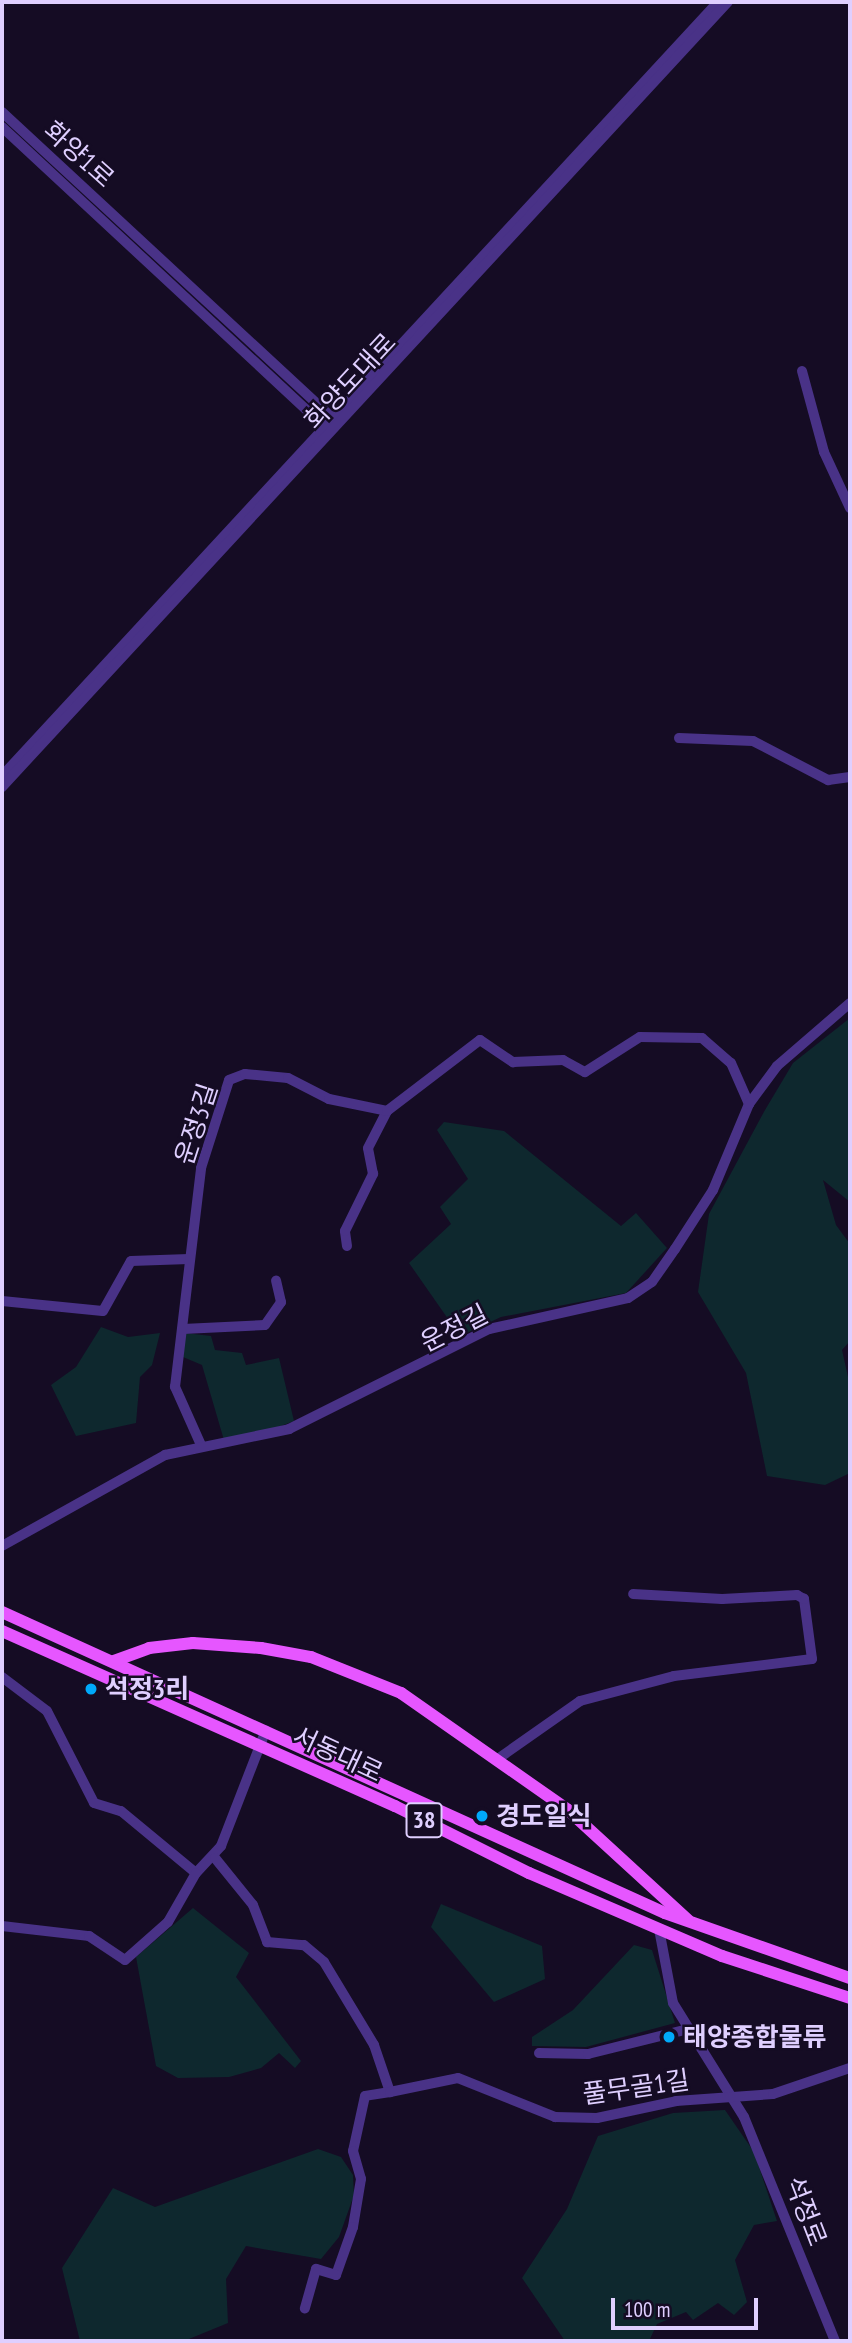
<!DOCTYPE html>
<meta charset="utf-8">
<style>
body{margin:0}
#map{position:relative;width:852px;height:2343px;overflow:hidden;background:#150c24;font-family:"PT Sans Narrow","Noto Sans KR",sans-serif}
div>[style]{position:absolute}
[style*='--x']{left:calc(var(--x)*1px);top:calc(var(--y)*1px);width:calc(var(--w)*1px);rotate:calc(var(--a)*1deg)}
.green>*{inset:0;background:#0e282e}
.minor>*{height:10px;margin:-5px;padding:0 5px;transform-origin:5px;border-radius:5px;background:#493287}
.major>*{height:12px;margin:-6px;padding:0 6px;transform-origin:6px;border-radius:6px;background:#e656ff}
.dots>*{width:19px;height:19px;translate:-50% -50%;box-sizing:border-box;border:4px solid #150c24;border-radius:50%}
span{translate:-50% -50%;white-space:nowrap;text-align:center;line-height:1.15;-webkit-text-stroke:5px #150c24;paint-order:stroke}
.shield-label span{padding:2px 5px;background:#150c24;border:2px solid;border-radius:5px;-webkit-text-stroke-width:0}
.shield-label{font-size:24px;color:#dfcfff;font-weight:700}
.street-label{font-size:26px;color:#dfcfff}
.poi-label{font-size:26px;color:#dfcfff;font-weight:700}
.left{translate:0 -50%;text-align:left}
.frame{position:absolute;inset:0;border:4px solid #dfcfff;pointer-events:none}
.scale{position:absolute;left:611px;top:2298px;width:147px;height:32px;box-sizing:border-box;border:4px solid #dfcfff;border-top:0;padding-left:9px;font-size:21px;line-height:24px;white-space:nowrap;color:#dfcfff;-webkit-text-stroke:5px #150c24;paint-order:stroke}
</style>
<div id="map">
<div class="green">
<div style="clip-path:polygon(850px 1018px,850px 1202px,823px 1180px,836px 1225px,850px 1244px,850px 1341px,842px 1350px,850px 1386px,850px 1473px,825px 1485px,767px 1476px,746px 1373px,698px 1292px,709px 1214px,765px 1110px,793px 1063px)"></div>
<div style="clip-path:polygon(444px 1122px,504px 1131px,621px 1226px,636px 1213px,667px 1248px,626px 1293px,501px 1317px,460px 1336px,409px 1263px,451px 1224px,440px 1207px,468px 1179px,437px 1130px)"></div>
<div style="clip-path:polygon(101px 1327px,128px 1337px,160px 1333px,152px 1365px,140px 1377px,136px 1423px,76px 1436px,51px 1385px,76px 1367px)"></div>
<div style="clip-path:polygon(185px 1333px,211px 1336px,215px 1350px,242px 1353px,246px 1365px,279px 1358px,294px 1421px,226px 1447px,202px 1365px,183px 1357px)"></div>
<div style="clip-path:polygon(441px 1904px,542px 1946px,545px 1979px,494px 2002px,431px 1927px)"></div>
<div style="clip-path:polygon(193px 1908px,249px 1953px,236px 1977px,301px 2061px,295px 2068px,279px 2053px,261px 2068px,229px 2077px,178px 2078px,156px 2066px,136px 1957px)"></div>
<div style="clip-path:polygon(634px 1945px,652px 1950px,675px 2023px,586px 2047px,532px 2046px,532px 2037px,573px 2010px)"></div>
<div style="clip-path:polygon(725px 2110px,754px 2152px,777px 2221px,754px 2225px,735px 2260px,747px 2302px,734px 2315px,718px 2303px,693px 2320px,686px 2312px,657px 2324px,649px 2341px,565px 2341px,522px 2278px,567px 2209px,598px 2136px,673px 2113px)"></div>
<div style="clip-path:polygon(318px 2149px,341px 2157px,353px 2175px,354px 2195px,339px 2237px,321px 2259px,246px 2246px,226px 2279px,228px 2323px,184px 2341px,80px 2341px,62px 2268px,113px 2188px,155px 2207px)"></div>
</div>
<div class="minor">
<div style="--x:2;--y:112;--w:454;--a:42.8"></div>
<div style="--x:2;--y:127;--w:444;--a:42.9"></div>
<div style="--x:802;--y:371;--w:84;--a:74.8"></div>
<div style="--x:824;--y:452;--w:62;--a:65.1"></div>
<div style="--x:679;--y:738;--w:74;--a:2.3"></div>
<div style="--x:753;--y:741;--w:85;--a:27.5"></div>
<div style="--x:828;--y:780;--w:22;--a:-8"></div>
<div style="--x:2;--y:776;--w:1054;--a:-47.23"></div>
<div style="--x:2;--y:787;--w:1069;--a:-47.24"></div>
<div style="--x:347;--y:1246;--w:15;--a:-98"></div>
<div style="--x:345;--y:1231;--w:64;--a:-63.8"></div>
<div style="--x:373;--y:1174;--w:26;--a:-101"></div>
<div style="--x:368;--y:1148;--w:42;--a:-62.8"></div>
<div style="--x:2;--y:1301;--w:101;--a:5.7"></div>
<div style="--x:103;--y:1311;--w:57;--a:-60.8"></div>
<div style="--x:131;--y:1261;--w:58;--a:-2"></div>
<div style="--x:183;--y:1329;--w:82;--a:-2.8"></div>
<div style="--x:265;--y:1325;--w:28;--a:-55"></div>
<div style="--x:281;--y:1302;--w:22;--a:-103"></div>
<div style="--x:201;--y:1445;--w:64;--a:-114.1"></div>
<div style="--x:175;--y:1387;--w:221;--a:-83.2"></div>
<div style="--x:201;--y:1168;--w:92;--a:-72.3"></div>
<div style="--x:229;--y:1080;--w:17;--a:-21"></div>
<div style="--x:245;--y:1074;--w:43;--a:5.3"></div>
<div style="--x:288;--y:1078;--w:46;--a:27.1"></div>
<div style="--x:329;--y:1099;--w:59;--a:11.7"></div>
<div style="--x:387;--y:1111;--w:117;--a:-37.4"></div>
<div style="--x:480;--y:1040;--w:40;--a:34"></div>
<div style="--x:513;--y:1062;--w:50;--a:-2.3"></div>
<div style="--x:563;--y:1060;--w:25;--a:29"></div>
<div style="--x:585;--y:1072;--w:65;--a:-32.5"></div>
<div style="--x:640;--y:1037;--w:62;--a:0.9"></div>
<div style="--x:702;--y:1038;--w:38;--a:41"></div>
<div style="--x:731;--y:1063;--w:45;--a:66.3"></div>
<div style="--x:2;--y:1546;--w:187;--a:-29.2"></div>
<div style="--x:165;--y:1455;--w:127;--a:-11.8"></div>
<div style="--x:289;--y:1429;--w:224;--a:-26.6"></div>
<div style="--x:489;--y:1329;--w:142;--a:-12.6"></div>
<div style="--x:628;--y:1298;--w:29;--a:-34"></div>
<div style="--x:652;--y:1282;--w:40;--a:-55.1"></div>
<div style="--x:675;--y:1249;--w:70;--a:-57.2"></div>
<div style="--x:713;--y:1190;--w:93;--a:-67.3"></div>
<div style="--x:749;--y:1104;--w:47;--a:-53.6"></div>
<div style="--x:777;--y:1066;--w:96;--a:-40.8"></div>
<div style="--x:2;--y:1677;--w:56;--a:37.1"></div>
<div style="--x:47;--y:1711;--w:103;--a:62.9"></div>
<div style="--x:94;--y:1803;--w:28;--a:17"></div>
<div style="--x:121;--y:1811;--w:97;--a:39.6"></div>
<div style="--x:196;--y:1873;--w:37;--a:-47"></div>
<div style="--x:221;--y:1846;--w:124;--a:-68.8"></div>
<div style="--x:499;--y:1758;--w:99;--a:-35.1"></div>
<div style="--x:580;--y:1701;--w:97;--a:-14.9"></div>
<div style="--x:674;--y:1676;--w:139;--a:-7"></div>
<div style="--x:812;--y:1659;--w:61;--a:-97.6"></div>
<div style="--x:804;--y:1599;--w:8;--a:-150"></div>
<div style="--x:797;--y:1595;--w:75;--a:176.9"></div>
<div style="--x:722;--y:1599;--w:89;--a:-176.8"></div>
<div style="--x:215;--y:1858;--w:60;--a:51"></div>
<div style="--x:253;--y:1905;--w:40;--a:69"></div>
<div style="--x:267;--y:1942;--w:37;--a:5"></div>
<div style="--x:304;--y:1945;--w:26;--a:40"></div>
<div style="--x:324;--y:1962;--w:97;--a:58.9"></div>
<div style="--x:374;--y:2045;--w:50;--a:71.2"></div>
<div style="--x:390;--y:2092;--w:25;--a:171"></div>
<div style="--x:365;--y:2096;--w:56;--a:102.3"></div>
<div style="--x:353;--y:2151;--w:29;--a:74"></div>
<div style="--x:361;--y:2179;--w:49;--a:99.5"></div>
<div style="--x:353;--y:2227;--w:51;--a:109.5"></div>
<div style="--x:336;--y:2275;--w:21;--a:-163"></div>
<div style="--x:316;--y:2269;--w:41;--a:105.8"></div>
<div style="--x:2;--y:1926;--w:88;--a:6.6"></div>
<div style="--x:89;--y:1936;--w:43;--a:33.7"></div>
<div style="--x:125;--y:1960;--w:57;--a:-41.5"></div>
<div style="--x:168;--y:1922;--w:56;--a:-60.3"></div>
<div style="--x:659;--y:1929;--w:75;--a:79.3"></div>
<div style="--x:673;--y:2003;--w:134;--a:58.1"></div>
<div style="--x:744;--y:2117;--w:242;--a:67.9"></div>
<div style="--x:539;--y:2053;--w:49;--a:1.2"></div>
<div style="--x:588;--y:2054;--w:103;--a:-14"></div>
<div style="--x:390;--y:2092;--w:69;--a:-11.6"></div>
<div style="--x:458;--y:2078;--w:105;--a:21.9"></div>
<div style="--x:555;--y:2117;--w:42;--a:1.4"></div>
<div style="--x:597;--y:2118;--w:81;--a:-12.1"></div>
<div style="--x:676;--y:2101;--w:97;--a:-4.1"></div>
<div style="--x:773;--y:2094;--w:81;--a:-18.7"></div>
</div>
<div class="major">
<div style="--x:2;--y:1612;--w:728;--a:24.42"></div>
<div style="--x:665;--y:1913;--w:196;--a:19.4"></div>
<div style="--x:2;--y:1631;--w:430;--a:24"></div>
<div style="--x:395;--y:1806;--w:150;--a:26.6"></div>
<div style="--x:529;--y:1873;--w:210;--a:23.3"></div>
<div style="--x:722;--y:1956;--w:135;--a:18.2"></div>
<div style="--x:114;--y:1661;--w:37;--a:-20"></div>
<div style="--x:149;--y:1648;--w:44;--a:-6.5"></div>
<div style="--x:193;--y:1643;--w:68;--a:4.2"></div>
<div style="--x:261;--y:1648;--w:51;--a:10.2"></div>
<div style="--x:311;--y:1657;--w:97;--a:21.8"></div>
<div style="--x:401;--y:1693;--w:204;--a:35"></div>
<div style="--x:568;--y:1810;--w:163;--a:42.5"></div>
</div>
<div class="dots">
<div style="left:91px;top:1689px;background:#00a9fa"></div>
<div style="left:482px;top:1816px;background:#00a9fa"></div>
<div style="left:669px;top:2037px;background:#00a9fa"></div>
</div>
<div class="shield-label">
<span style="left:424px;top:1820px">38</span>
</div>
<div class="street-label">
<span style="left:79px;top:154px;rotate:42deg">화양1로</span>
<span style="left:350px;top:381px;rotate:-47deg">화양도대로</span>
<span style="left:196px;top:1124px;rotate:-72deg">운정3길</span>
<span style="left:454px;top:1328px;rotate:-27deg">운정길</span>
<span style="left:338px;top:1754px;rotate:25deg">서동대로</span>
<span style="left:636px;top:2087px;rotate:-8deg">풀무골1길</span>
<span style="left:806px;top:2211px;rotate:69deg">석정로</span>
</div>
<div class="poi-label">
<span class="left" style="left:105px;top:1689px">석정3리</span>
<span class="left" style="left:496px;top:1816px">경도일식</span>
<span class="left" style="left:683px;top:2037px">태양종합물류</span>
</div>
<div class="frame"></div>
<div class="scale">100 m</div>
</div>
